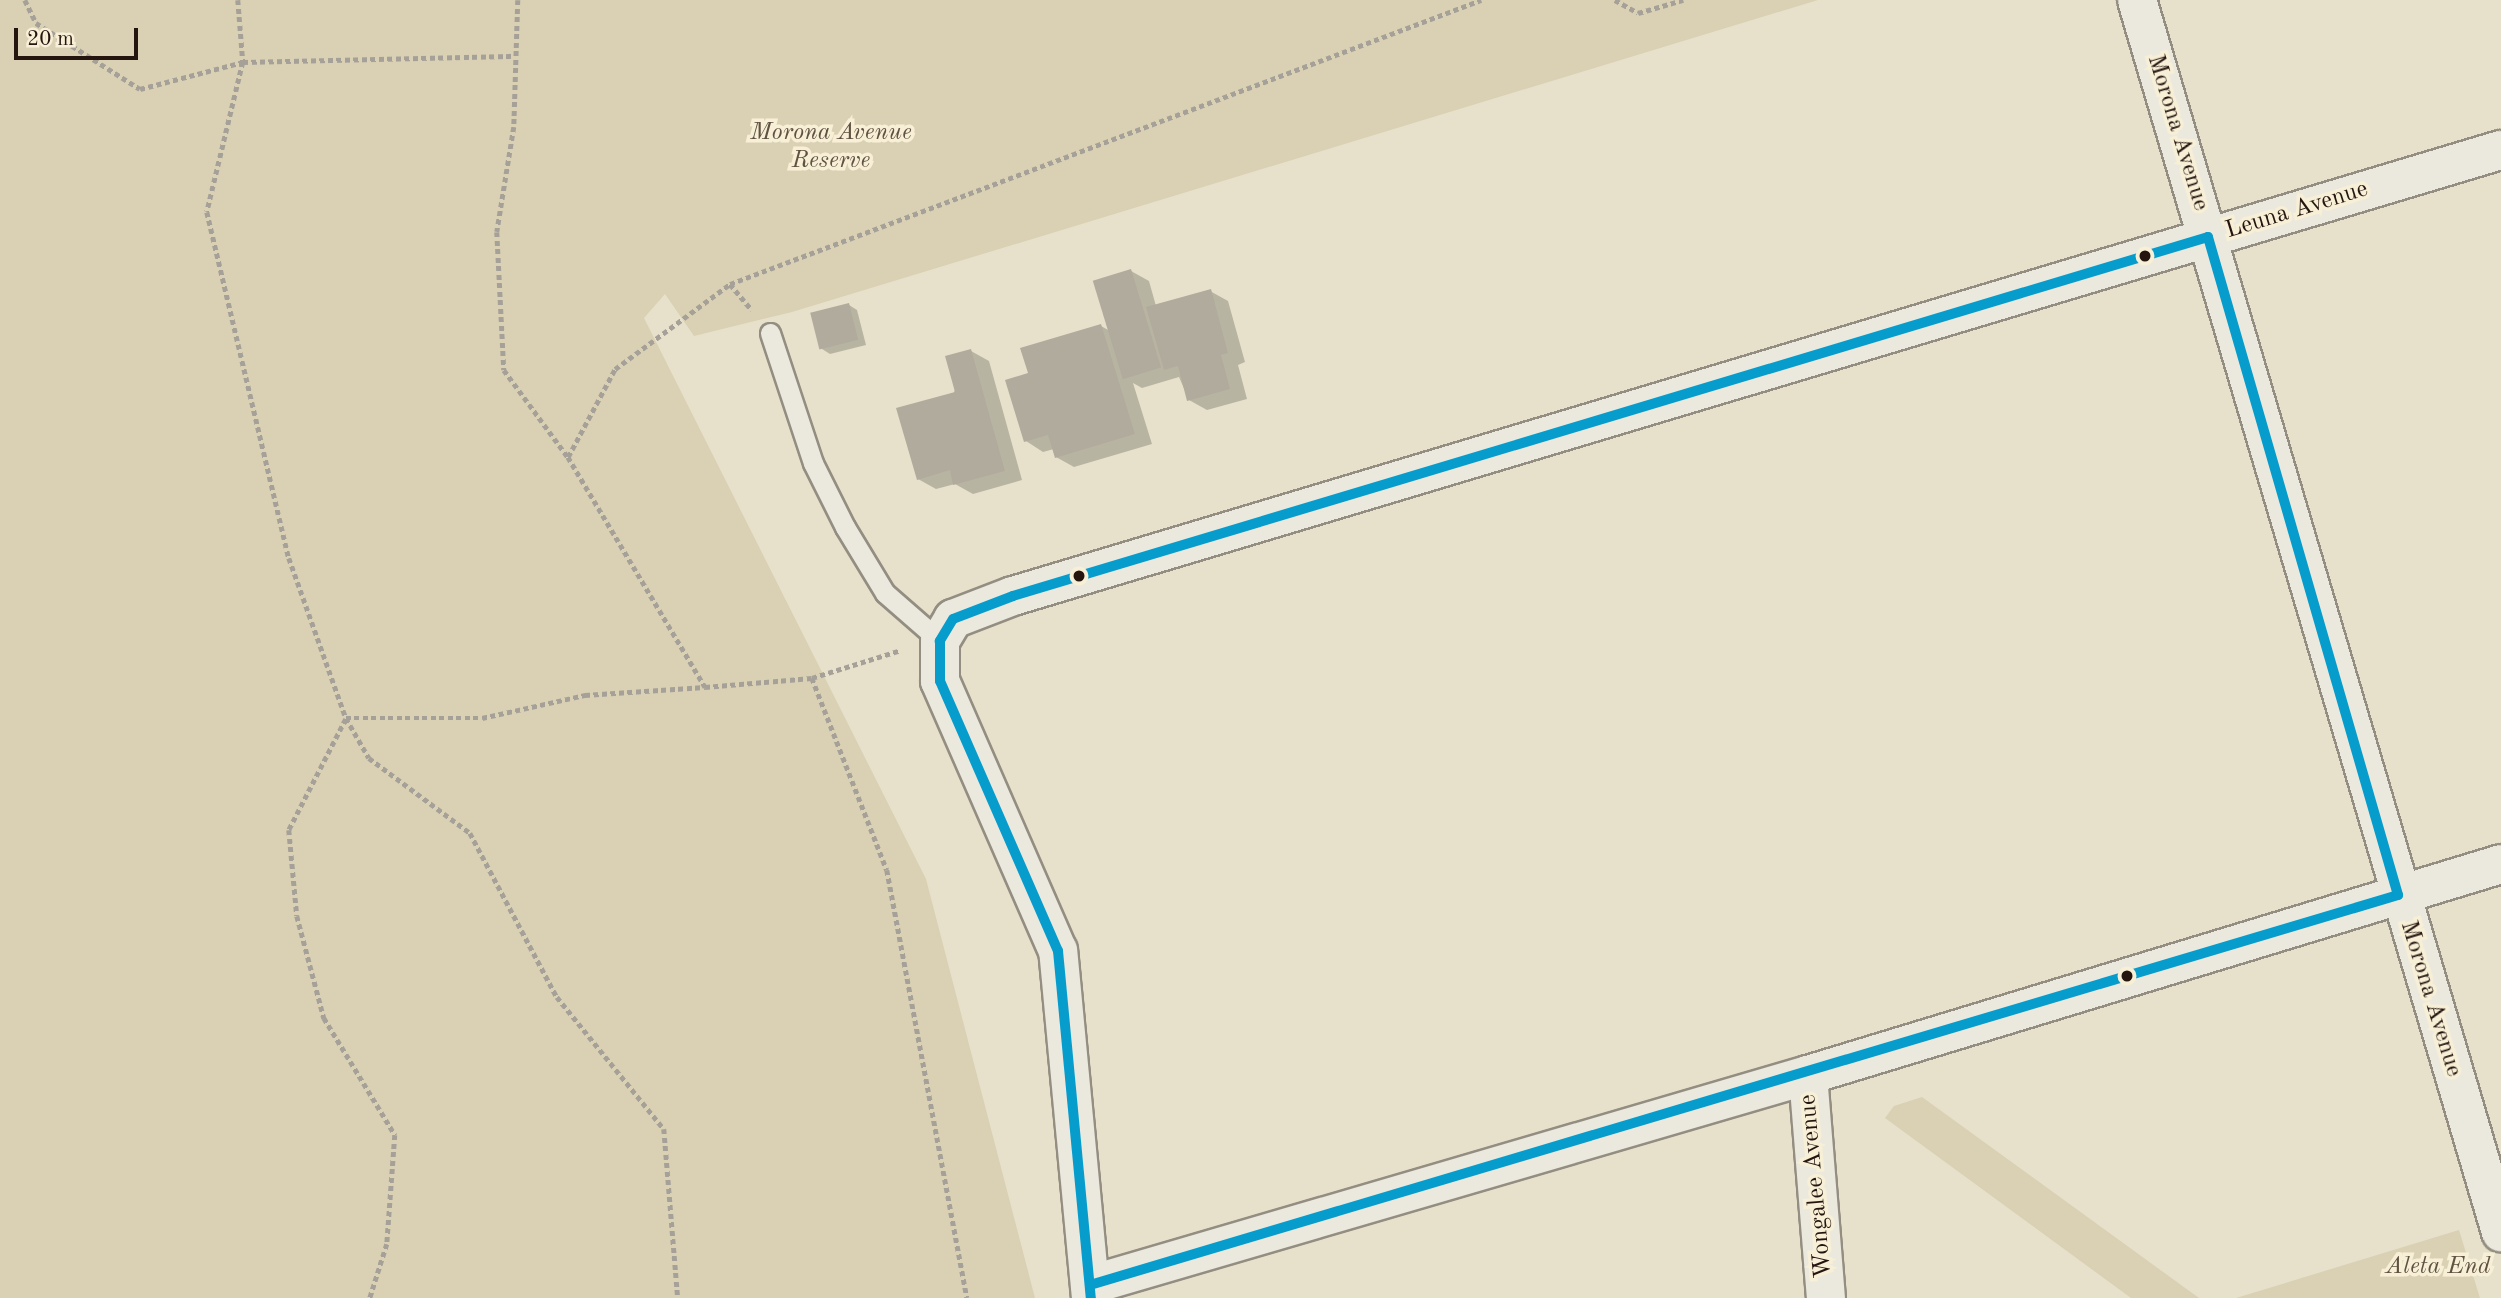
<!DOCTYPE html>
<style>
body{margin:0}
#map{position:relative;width:2501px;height:1298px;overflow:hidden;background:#e7e1cb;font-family:"Old Standard TT",serif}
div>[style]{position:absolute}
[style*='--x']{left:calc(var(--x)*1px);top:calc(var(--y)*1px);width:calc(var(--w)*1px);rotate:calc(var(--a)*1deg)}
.green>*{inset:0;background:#dad0b4}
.shadow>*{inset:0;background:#0003}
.building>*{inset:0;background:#b1ab9d;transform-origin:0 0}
.path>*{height:4.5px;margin-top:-2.25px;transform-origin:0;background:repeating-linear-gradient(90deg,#a6a198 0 5px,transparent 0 8.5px)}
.roads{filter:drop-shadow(2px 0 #938e81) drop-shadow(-2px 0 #938e81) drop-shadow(0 2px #938e81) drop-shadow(0 -2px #938e81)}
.lane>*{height:19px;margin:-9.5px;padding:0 9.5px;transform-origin:9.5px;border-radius:9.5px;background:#ebe8de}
.street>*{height:38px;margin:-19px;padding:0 19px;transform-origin:19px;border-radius:19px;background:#ebe8de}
.bus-1>*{height:10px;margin:-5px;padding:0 5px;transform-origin:5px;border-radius:5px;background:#069dcd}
.dots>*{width:19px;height:19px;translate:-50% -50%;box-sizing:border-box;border:4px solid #f7efd6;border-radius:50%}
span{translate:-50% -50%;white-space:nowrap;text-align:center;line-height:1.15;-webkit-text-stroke:7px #f7efd6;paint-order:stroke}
.street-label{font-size:24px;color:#25150f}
.park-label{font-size:24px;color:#605242;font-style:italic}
.scale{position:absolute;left:14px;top:28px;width:124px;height:32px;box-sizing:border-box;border:4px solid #25150f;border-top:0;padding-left:9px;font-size:21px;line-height:24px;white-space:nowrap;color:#25150f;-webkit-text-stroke:5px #f7efd6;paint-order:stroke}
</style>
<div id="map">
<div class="green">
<div style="clip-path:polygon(0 0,1818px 0,792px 312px,694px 336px,665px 294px,644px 318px,926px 879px,1035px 1298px,0 1298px)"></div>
<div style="clip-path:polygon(1922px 1097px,2199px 1298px,2131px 1298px,1885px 1118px,1894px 1106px)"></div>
<div style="clip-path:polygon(2459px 1230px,2480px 1298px,2236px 1298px)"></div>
</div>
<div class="shadow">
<div style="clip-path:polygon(1131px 271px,1149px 281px,1156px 306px,1210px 291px,1228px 301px,1245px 362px,1238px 365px,1247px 399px,1207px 410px,1189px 400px,1179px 377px,1142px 388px,1133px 383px,1152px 444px,1074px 467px,1056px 457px,1054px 449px,1043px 452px,1026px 441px,1030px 374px,1101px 326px,1110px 331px)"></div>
<div style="clip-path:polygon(849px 305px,857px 310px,866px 345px,830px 354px,822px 349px)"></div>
<div style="clip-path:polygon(971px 351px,989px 361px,1022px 480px,973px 494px,955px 484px,936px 489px,918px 479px)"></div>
</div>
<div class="building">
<div style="left:1131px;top:269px;width:103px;height:40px;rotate:73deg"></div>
<div style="clip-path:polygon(1211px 289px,1228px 353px,1221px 355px,1230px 389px,1187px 401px,1178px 366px,1164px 370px,1146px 307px)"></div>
<div style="left:849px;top:303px;width:38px;height:40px;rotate:76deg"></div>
<div style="clip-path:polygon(1101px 324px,1135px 434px,1055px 458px,1048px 435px,1024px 442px,1005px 380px,1028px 373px,1020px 348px)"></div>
<div style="clip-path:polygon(971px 349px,1005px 471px,953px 485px,950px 470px,917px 480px,896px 408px,955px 392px,945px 356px)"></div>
</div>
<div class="path">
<div style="--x:25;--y:0;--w:25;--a:64"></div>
<div style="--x:36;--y:23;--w:123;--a:32.4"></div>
<div style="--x:140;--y:89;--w:106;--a:-14.7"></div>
<div style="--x:243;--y:62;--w:272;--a:-1.3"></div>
<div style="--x:238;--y:0;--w:62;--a:85.4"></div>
<div style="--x:243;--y:62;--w:154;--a:103.5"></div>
<div style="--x:207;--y:212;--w:356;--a:76.7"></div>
<div style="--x:289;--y:558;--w:170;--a:70.4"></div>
<div style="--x:346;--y:718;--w:136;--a:0"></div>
<div style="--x:482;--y:718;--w:106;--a:-12.6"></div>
<div style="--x:585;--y:695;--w:120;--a:-3.8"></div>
<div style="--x:518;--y:0;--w:127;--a:91.8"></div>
<div style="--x:514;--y:127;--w:106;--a:99.2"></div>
<div style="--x:497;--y:232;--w:138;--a:87.1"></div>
<div style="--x:504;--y:370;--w:108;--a:53.7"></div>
<div style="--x:568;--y:457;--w:268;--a:59.2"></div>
<div style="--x:705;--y:687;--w:107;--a:-4.8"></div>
<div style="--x:812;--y:678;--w:93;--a:-17.5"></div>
<div style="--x:1615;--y:0;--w:26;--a:29"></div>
<div style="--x:1638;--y:13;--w:47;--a:-16.1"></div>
<div style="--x:730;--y:284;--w:34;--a:50"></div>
<div style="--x:568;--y:457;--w:100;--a:-61.9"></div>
<div style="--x:615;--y:369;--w:143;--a:-36.5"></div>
<div style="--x:730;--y:284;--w:803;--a:-20.71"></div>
<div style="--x:812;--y:678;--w:206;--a:68.7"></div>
<div style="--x:887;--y:870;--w:435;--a:79.4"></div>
<div style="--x:346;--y:718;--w:46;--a:60.1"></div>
<div style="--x:369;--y:758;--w:126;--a:36.6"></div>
<div style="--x:470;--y:833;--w:186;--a:62.1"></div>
<div style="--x:557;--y:997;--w:170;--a:51"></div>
<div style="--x:664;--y:1129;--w:170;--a:85.3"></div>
<div style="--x:346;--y:719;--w:125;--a:117.2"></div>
<div style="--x:289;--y:830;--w:86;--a:84.7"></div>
<div style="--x:297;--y:916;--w:106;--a:75.2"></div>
<div style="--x:324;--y:1018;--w:137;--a:58.7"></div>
<div style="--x:395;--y:1135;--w:109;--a:94.2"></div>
<div style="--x:387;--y:1244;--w:57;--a:107.5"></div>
</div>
<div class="roads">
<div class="lane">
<div style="--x:770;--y:333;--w:137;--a:71.7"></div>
<div style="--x:813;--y:463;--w:72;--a:63.4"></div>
<div style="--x:845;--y:527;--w:77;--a:58.8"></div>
<div style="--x:885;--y:593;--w:73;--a:41.1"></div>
</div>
<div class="street">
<div style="--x:2137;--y:0;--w:1285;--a:73.54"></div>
<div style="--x:1808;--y:1075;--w:224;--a:85.4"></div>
<div style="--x:1090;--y:1285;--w:748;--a:-16.3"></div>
<div style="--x:1808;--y:1075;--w:724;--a:-16.93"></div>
<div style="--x:1091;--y:1298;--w:349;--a:-95.4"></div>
<div style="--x:1058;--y:951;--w:295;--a:-113.6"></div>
<div style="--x:940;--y:681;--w:40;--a:-90"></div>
<div style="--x:940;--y:641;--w:26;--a:-59"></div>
<div style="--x:953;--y:619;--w:64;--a:-21"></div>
<div style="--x:1013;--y:596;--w:1553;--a:-16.69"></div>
</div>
</div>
<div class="bus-1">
<div style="--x:1090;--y:1285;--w:1365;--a:-16.6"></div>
<div style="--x:2398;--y:895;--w:685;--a:-106.11"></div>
<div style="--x:2208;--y:237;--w:1248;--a:163.28"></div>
<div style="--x:1013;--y:596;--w:64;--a:159"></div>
<div style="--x:953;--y:619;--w:26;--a:121"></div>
<div style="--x:940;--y:641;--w:40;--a:90"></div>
<div style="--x:940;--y:681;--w:295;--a:66.4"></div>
<div style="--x:1058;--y:951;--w:349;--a:84.6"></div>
</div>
<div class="dots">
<div style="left:2145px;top:256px;background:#25150f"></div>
<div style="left:1079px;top:576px;background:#25150f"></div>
<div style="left:2127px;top:976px;background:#25150f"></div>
</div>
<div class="street-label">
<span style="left:2177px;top:133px;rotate:73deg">Morona Avenue</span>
<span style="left:2297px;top:211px;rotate:-17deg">Leuna Avenue</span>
<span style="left:2430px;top:999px;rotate:73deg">Morona Avenue</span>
<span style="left:1817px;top:1186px;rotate:-95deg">Wongalee Avenue</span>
</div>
<div class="park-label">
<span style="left:831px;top:148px">Morona Avenue<br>Reserve</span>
<span style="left:2438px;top:1268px">Aleta End</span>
</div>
<div class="scale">20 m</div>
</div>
